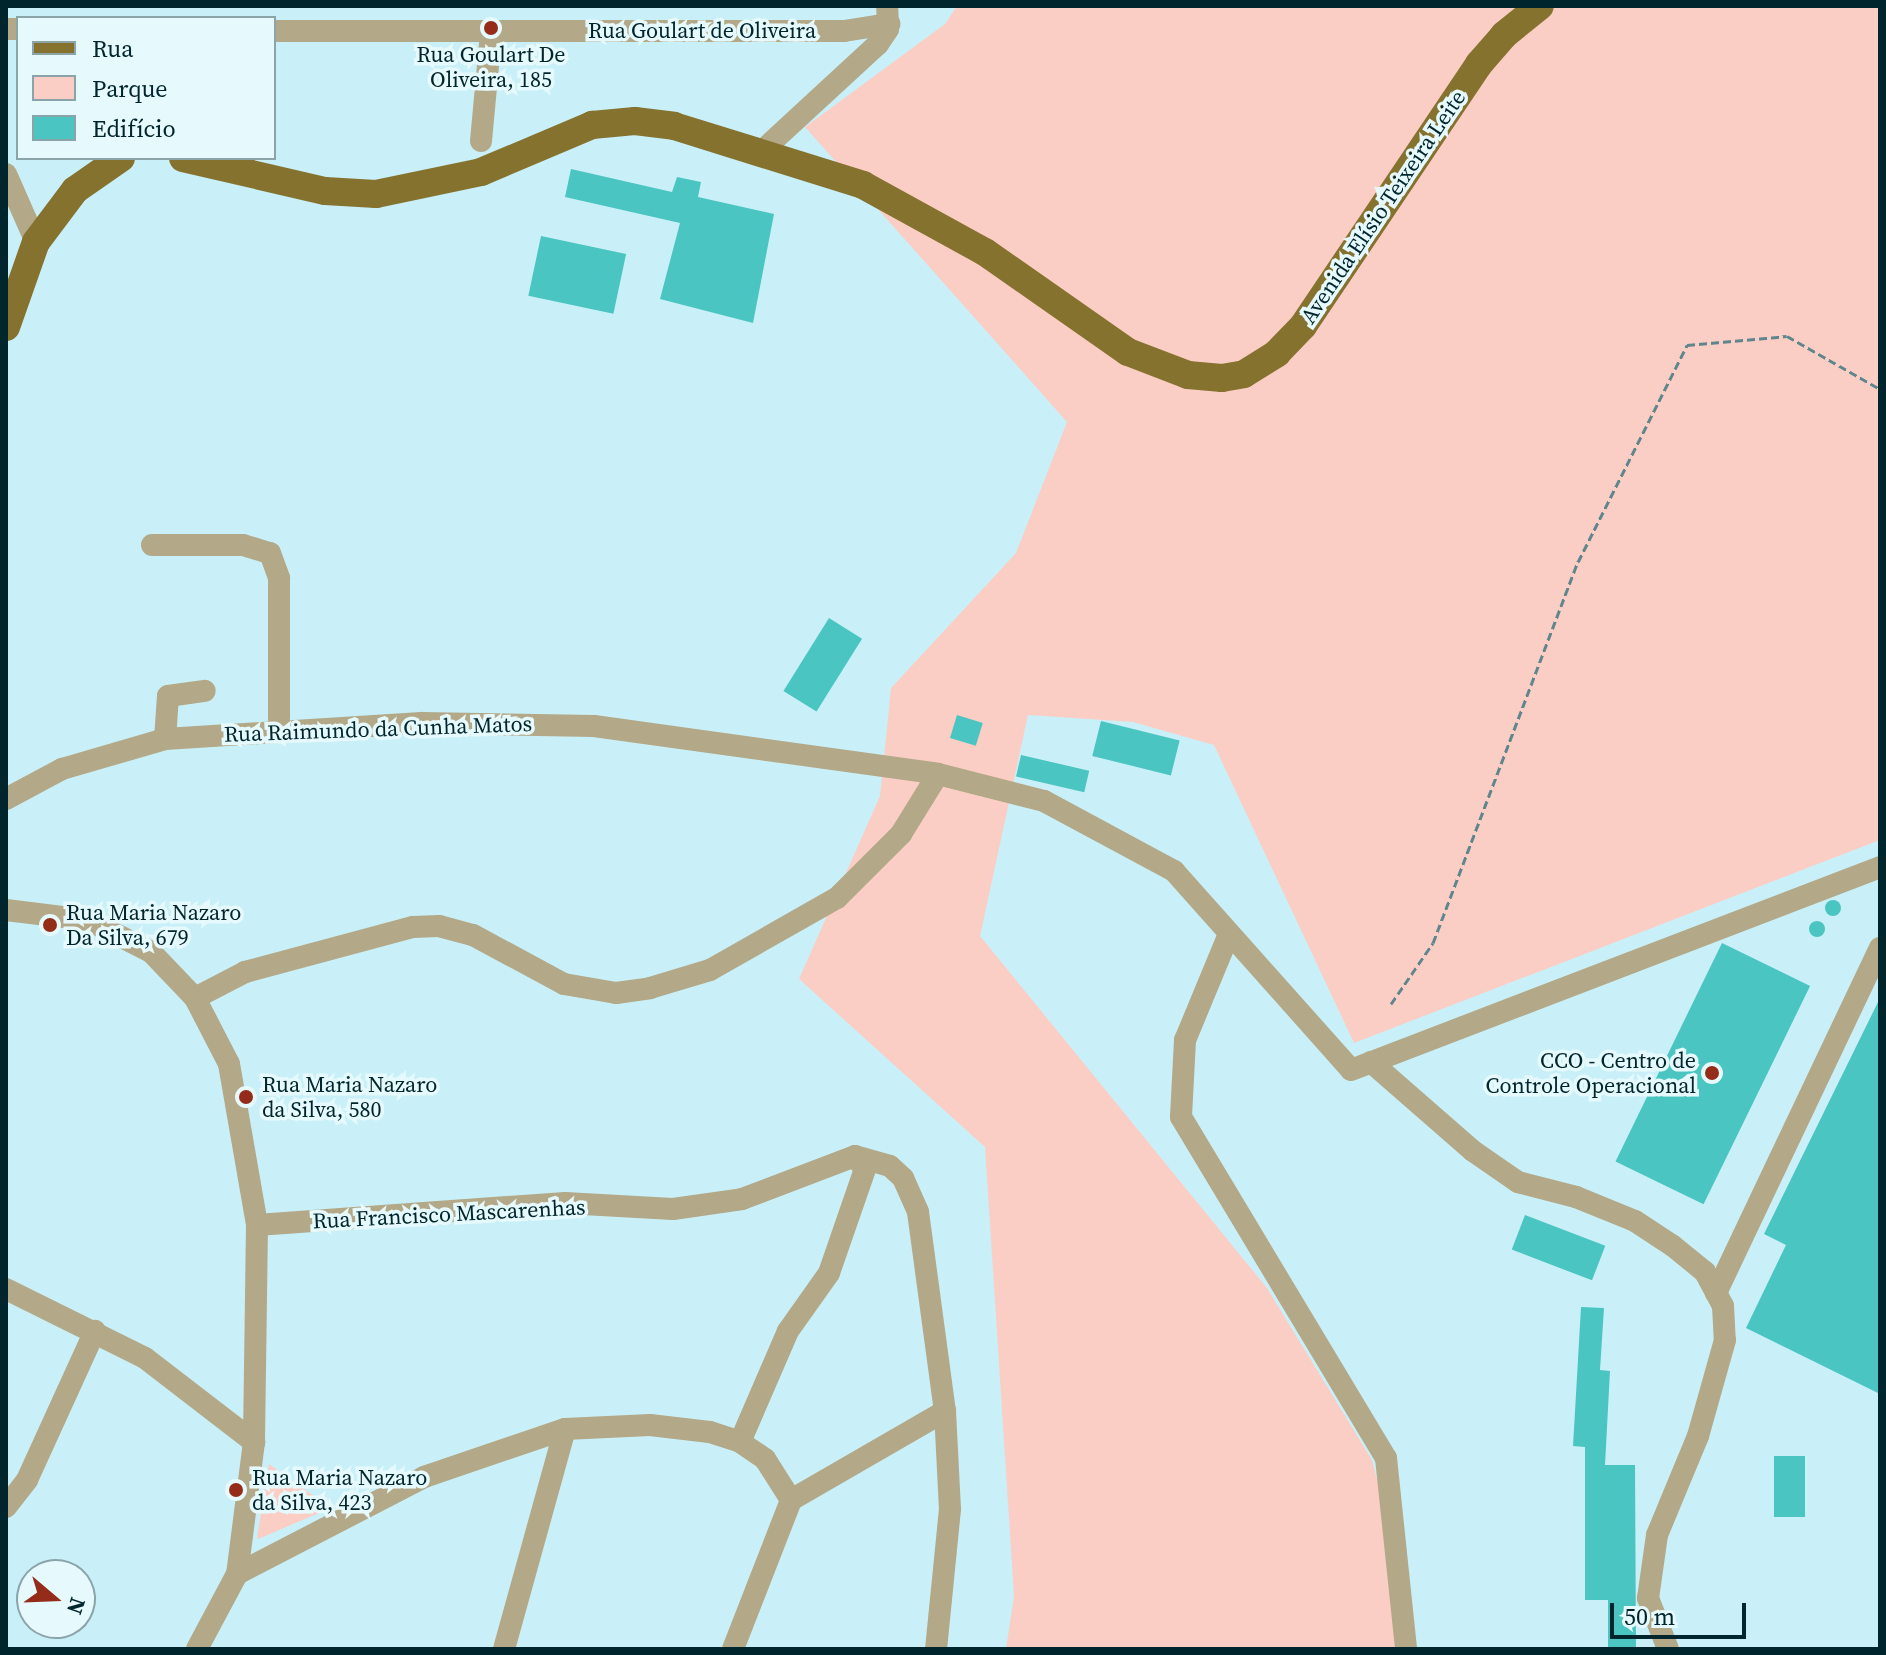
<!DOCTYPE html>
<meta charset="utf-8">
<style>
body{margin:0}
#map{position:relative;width:1886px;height:1655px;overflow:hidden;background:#c9f0f8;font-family:"Source Serif 4",serif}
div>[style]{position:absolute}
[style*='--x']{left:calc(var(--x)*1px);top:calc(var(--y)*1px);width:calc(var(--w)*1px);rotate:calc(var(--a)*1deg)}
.green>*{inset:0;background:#fbcec5}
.building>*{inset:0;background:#4bc5c1;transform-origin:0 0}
.round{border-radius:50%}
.path>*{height:3px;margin-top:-1.5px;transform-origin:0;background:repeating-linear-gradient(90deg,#60868d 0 8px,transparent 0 12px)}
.minor>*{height:22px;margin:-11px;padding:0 11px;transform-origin:11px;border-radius:11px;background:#b3a887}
.major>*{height:28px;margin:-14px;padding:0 14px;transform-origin:14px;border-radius:14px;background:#86722f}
.dots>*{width:22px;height:22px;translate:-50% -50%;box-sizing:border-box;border:4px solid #e6f9fd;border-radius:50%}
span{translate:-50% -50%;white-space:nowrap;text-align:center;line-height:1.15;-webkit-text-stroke:7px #e6f9fd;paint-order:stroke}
.street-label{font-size:22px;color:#00252c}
.poi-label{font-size:22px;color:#00252c}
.left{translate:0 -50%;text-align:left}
.right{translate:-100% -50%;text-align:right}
.frame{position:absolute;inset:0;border:8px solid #00252c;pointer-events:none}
.legend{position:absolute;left:16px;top:16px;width:260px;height:144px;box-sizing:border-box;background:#e6f9fd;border:2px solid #8aa4a9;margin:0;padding:10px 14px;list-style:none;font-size:24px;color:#00252c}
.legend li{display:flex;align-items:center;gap:16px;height:40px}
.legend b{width:40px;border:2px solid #8aa4a9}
.north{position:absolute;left:16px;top:1559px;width:80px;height:80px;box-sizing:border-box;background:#e6f9fd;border:2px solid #8aa4a9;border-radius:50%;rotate:109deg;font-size:22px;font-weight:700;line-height:32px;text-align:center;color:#00252c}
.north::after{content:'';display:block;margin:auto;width:28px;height:36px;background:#952c1a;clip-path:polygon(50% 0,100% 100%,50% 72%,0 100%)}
.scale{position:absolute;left:1610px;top:1603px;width:136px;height:36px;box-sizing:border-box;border:4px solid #00252c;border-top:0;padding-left:10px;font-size:24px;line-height:28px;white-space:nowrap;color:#00252c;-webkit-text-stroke:6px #e6f9fd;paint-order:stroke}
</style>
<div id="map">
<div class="green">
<div style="clip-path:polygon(957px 6px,1880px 6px,1880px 840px,1354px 1043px,1214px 745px,1133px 722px,1028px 715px,980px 936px,1267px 1288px,1372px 1460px,1388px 1522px,1395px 1649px,1006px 1649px,1014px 1596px,985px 1147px,799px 979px,880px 796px,891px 688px,1016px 553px,1067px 422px,805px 127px,945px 24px)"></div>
<div style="clip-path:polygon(269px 1464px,331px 1508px,258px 1539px,257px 1538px)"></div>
</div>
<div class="building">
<div style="clip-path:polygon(571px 169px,672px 192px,677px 177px,701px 182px,698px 197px,774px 214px,753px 323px,660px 299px,680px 223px,565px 197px)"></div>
<div style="left:541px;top:236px;width:87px;height:61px;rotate:12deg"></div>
<div style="left:829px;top:618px;width:39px;height:86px;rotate:32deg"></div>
<div style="left:957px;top:715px;width:27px;height:24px;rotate:17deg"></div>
<div style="left:1101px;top:721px;width:81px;height:36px;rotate:14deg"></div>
<div style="left:1021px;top:755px;width:70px;height:22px;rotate:13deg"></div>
<div class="round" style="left:1825px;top:900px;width:16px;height:16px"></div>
<div class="round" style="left:1809px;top:921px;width:16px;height:16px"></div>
<div style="left:1722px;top:943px;width:98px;height:243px;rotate:26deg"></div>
<div style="clip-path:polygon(1880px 998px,1880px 1394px,1746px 1328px,1786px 1245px,1764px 1234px)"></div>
<div style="left:1525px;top:1215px;width:86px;height:37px;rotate:21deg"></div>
<div style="clip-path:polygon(1581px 1307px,1604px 1308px,1600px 1370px,1610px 1371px,1605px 1465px,1635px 1465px,1636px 1649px,1608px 1649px,1608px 1600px,1585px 1600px,1585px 1447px,1573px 1446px)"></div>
<div style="left:1774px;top:1456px;width:31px;height:61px"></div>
</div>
<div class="path">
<div style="--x:1391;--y:1004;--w:74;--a:-55.5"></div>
<div style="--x:1433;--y:943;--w:408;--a:-69.2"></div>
<div style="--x:1578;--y:562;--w:243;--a:-63.3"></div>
<div style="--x:1687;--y:345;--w:100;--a:-5.1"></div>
<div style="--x:1787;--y:336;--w:107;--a:29.7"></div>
</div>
<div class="minor">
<div style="--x:6;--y:29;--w:12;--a:0"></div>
<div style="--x:274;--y:31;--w:570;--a:0"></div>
<div style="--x:844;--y:31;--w:46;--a:-8.8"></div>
<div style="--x:481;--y:141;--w:108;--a:-84.7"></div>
<div style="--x:762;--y:151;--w:158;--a:-42.7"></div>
<div style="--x:878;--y:44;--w:18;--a:-56"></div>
<div style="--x:888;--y:29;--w:23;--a:-92"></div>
<div style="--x:6;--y:174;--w:74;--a:66.2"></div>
<div style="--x:152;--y:545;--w:91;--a:0"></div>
<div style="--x:243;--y:545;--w:28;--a:17"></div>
<div style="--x:270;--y:553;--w:27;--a:70"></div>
<div style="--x:279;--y:578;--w:153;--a:90"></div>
<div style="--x:165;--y:739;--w:43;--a:-86"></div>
<div style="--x:168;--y:696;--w:37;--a:-8"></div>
<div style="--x:6;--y:799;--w:64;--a:-28.2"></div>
<div style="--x:62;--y:769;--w:107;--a:-16.2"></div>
<div style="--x:165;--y:739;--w:257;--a:-3.6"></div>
<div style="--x:422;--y:723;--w:172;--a:1"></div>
<div style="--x:594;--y:726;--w:347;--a:7.9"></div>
<div style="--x:938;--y:774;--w:109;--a:14.3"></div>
<div style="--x:1044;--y:801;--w:148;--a:28.3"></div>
<div style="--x:1174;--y:871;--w:266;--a:48.3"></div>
<div style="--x:1351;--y:1070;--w:567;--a:-20.99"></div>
<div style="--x:6;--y:910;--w:83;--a:7"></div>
<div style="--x:88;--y:920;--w:71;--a:26.9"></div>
<div style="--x:151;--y:952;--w:64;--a:46.3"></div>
<div style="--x:195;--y:998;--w:74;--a:62.7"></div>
<div style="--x:229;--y:1064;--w:163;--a:80.1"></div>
<div style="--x:257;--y:1225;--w:217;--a:90.8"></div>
<div style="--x:254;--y:1442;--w:133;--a:97.3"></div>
<div style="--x:237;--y:1574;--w:85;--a:118.1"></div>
<div style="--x:1229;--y:934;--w:115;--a:112.5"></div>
<div style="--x:1185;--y:1040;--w:77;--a:93"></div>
<div style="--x:1181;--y:1117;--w:398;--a:59"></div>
<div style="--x:1386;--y:1458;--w:192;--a:84"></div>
<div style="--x:195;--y:998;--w:56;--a:-27.5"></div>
<div style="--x:245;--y:972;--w:174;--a:-15"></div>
<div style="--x:413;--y:927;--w:26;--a:-2"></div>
<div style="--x:439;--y:926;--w:35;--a:15"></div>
<div style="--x:473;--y:935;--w:103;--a:28.3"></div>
<div style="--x:564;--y:984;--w:53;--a:9.8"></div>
<div style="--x:616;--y:993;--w:34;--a:-8"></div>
<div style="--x:650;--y:988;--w:63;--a:-16.7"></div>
<div style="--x:710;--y:970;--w:146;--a:-29.6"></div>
<div style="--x:837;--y:898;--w:91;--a:-45"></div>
<div style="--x:901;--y:834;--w:70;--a:-58.3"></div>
<div style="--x:1371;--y:1062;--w:135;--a:41.1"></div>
<div style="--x:1473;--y:1151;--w:55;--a:34.6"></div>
<div style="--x:1518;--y:1182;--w:60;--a:14.5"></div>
<div style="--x:1576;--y:1197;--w:64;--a:22.1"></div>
<div style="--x:1635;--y:1221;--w:45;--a:33.3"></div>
<div style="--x:1673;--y:1246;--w:41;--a:39.1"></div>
<div style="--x:1705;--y:1272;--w:38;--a:62"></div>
<div style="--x:1723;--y:1306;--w:34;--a:87"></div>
<div style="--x:1725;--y:1340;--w:100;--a:105.7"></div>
<div style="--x:1698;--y:1436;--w:107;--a:112.5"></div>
<div style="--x:1657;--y:1535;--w:64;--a:98.1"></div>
<div style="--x:1648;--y:1598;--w:55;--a:68.6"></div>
<div style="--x:257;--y:1225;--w:309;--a:-4.1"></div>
<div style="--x:565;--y:1203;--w:108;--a:3.2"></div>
<div style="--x:673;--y:1209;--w:70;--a:-8.2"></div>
<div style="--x:742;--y:1199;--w:121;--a:-20.8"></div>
<div style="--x:855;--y:1156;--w:36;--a:16"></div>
<div style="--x:890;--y:1166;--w:18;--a:43"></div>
<div style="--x:903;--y:1178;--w:37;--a:66"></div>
<div style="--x:918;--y:1212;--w:201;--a:82.3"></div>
<div style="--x:945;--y:1411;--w:98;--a:87.1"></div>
<div style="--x:950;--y:1509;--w:141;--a:95.7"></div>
<div style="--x:6;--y:1289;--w:155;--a:26.4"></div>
<div style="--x:145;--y:1358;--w:138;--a:37.6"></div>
<div style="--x:1716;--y:1293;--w:382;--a:-64.6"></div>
<div style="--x:740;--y:1442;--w:121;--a:-66.6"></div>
<div style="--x:788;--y:1331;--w:71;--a:-54.7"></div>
<div style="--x:829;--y:1273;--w:110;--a:-70.9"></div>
<div style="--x:865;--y:1169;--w:16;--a:-128"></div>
<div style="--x:6;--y:1507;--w:34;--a:-52"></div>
<div style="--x:27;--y:1480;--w:164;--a:-65.5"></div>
<div style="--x:237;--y:1574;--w:211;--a:-27.4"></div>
<div style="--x:424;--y:1477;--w:149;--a:-18.8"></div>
<div style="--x:565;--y:1429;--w:85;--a:-2.7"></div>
<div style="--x:650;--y:1425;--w:60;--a:6.7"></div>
<div style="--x:710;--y:1432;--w:32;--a:18"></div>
<div style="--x:740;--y:1442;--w:30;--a:34"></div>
<div style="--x:765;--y:1459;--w:49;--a:57.6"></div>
<div style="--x:791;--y:1500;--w:178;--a:-30"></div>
<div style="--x:504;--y:1649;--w:228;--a:-74.5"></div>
<div style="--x:733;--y:1649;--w:160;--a:-68.7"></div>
</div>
<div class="major">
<div style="--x:183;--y:158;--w:146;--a:13.1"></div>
<div style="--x:325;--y:191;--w:51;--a:3.4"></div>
<div style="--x:376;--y:194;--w:107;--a:-11.8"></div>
<div style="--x:481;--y:172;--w:121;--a:-22.9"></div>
<div style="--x:592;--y:125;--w:43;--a:-5.3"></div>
<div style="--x:635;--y:121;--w:39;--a:7"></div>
<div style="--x:674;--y:126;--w:198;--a:17.3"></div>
<div style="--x:863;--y:185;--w:139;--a:28.8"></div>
<div style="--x:985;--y:252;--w:174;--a:35"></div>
<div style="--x:1128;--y:352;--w:64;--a:21"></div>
<div style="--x:1188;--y:375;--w:34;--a:5"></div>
<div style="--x:1222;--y:378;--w:22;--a:-10"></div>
<div style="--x:1244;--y:374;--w:39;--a:-32"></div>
<div style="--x:1277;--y:353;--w:37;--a:-46"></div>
<div style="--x:1303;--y:326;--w:316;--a:-56.1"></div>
<div style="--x:1479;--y:64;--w:38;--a:-49"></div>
<div style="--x:1504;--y:35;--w:46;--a:-38.9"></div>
<div style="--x:6;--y:327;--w:90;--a:-70.6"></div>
<div style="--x:36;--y:242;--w:65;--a:-53.1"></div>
<div style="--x:75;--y:190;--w:56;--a:-34.8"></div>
</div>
<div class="dots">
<div style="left:491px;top:28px;background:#952c1a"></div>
<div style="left:50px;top:925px;background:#952c1a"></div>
<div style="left:1712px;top:1073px;background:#952c1a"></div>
<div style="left:246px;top:1097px;background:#952c1a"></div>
<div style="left:236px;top:1490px;background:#952c1a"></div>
</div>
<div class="street-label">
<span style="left:702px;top:31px">Rua Goulart de Oliveira</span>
<span style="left:1383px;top:207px;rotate:-56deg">Avenida Elísio Teixeira Leite</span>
<span style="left:378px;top:729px;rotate:-2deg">Rua Raimundo da Cunha Matos</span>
<span style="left:449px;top:1214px;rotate:-3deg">Rua Francisco Mascarenhas</span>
</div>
<div class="poi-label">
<span style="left:491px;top:67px">Rua Goulart De<br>Oliveira, 185</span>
<span class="left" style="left:66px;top:925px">Rua Maria Nazaro<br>Da Silva, 679</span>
<span class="right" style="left:1696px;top:1073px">CCO - Centro de<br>Controle Operacional</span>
<span class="left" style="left:262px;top:1097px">Rua Maria Nazaro<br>da Silva, 580</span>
<span class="left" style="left:252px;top:1490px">Rua Maria Nazaro<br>da Silva, 423</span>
</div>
<div class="frame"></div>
<ul class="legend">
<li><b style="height:10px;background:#86722f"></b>Rua</li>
<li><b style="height:22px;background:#fbcec5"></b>Parque</li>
<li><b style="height:22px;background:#4bc5c1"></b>Edifício</li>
</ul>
<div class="north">N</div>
<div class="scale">50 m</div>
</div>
